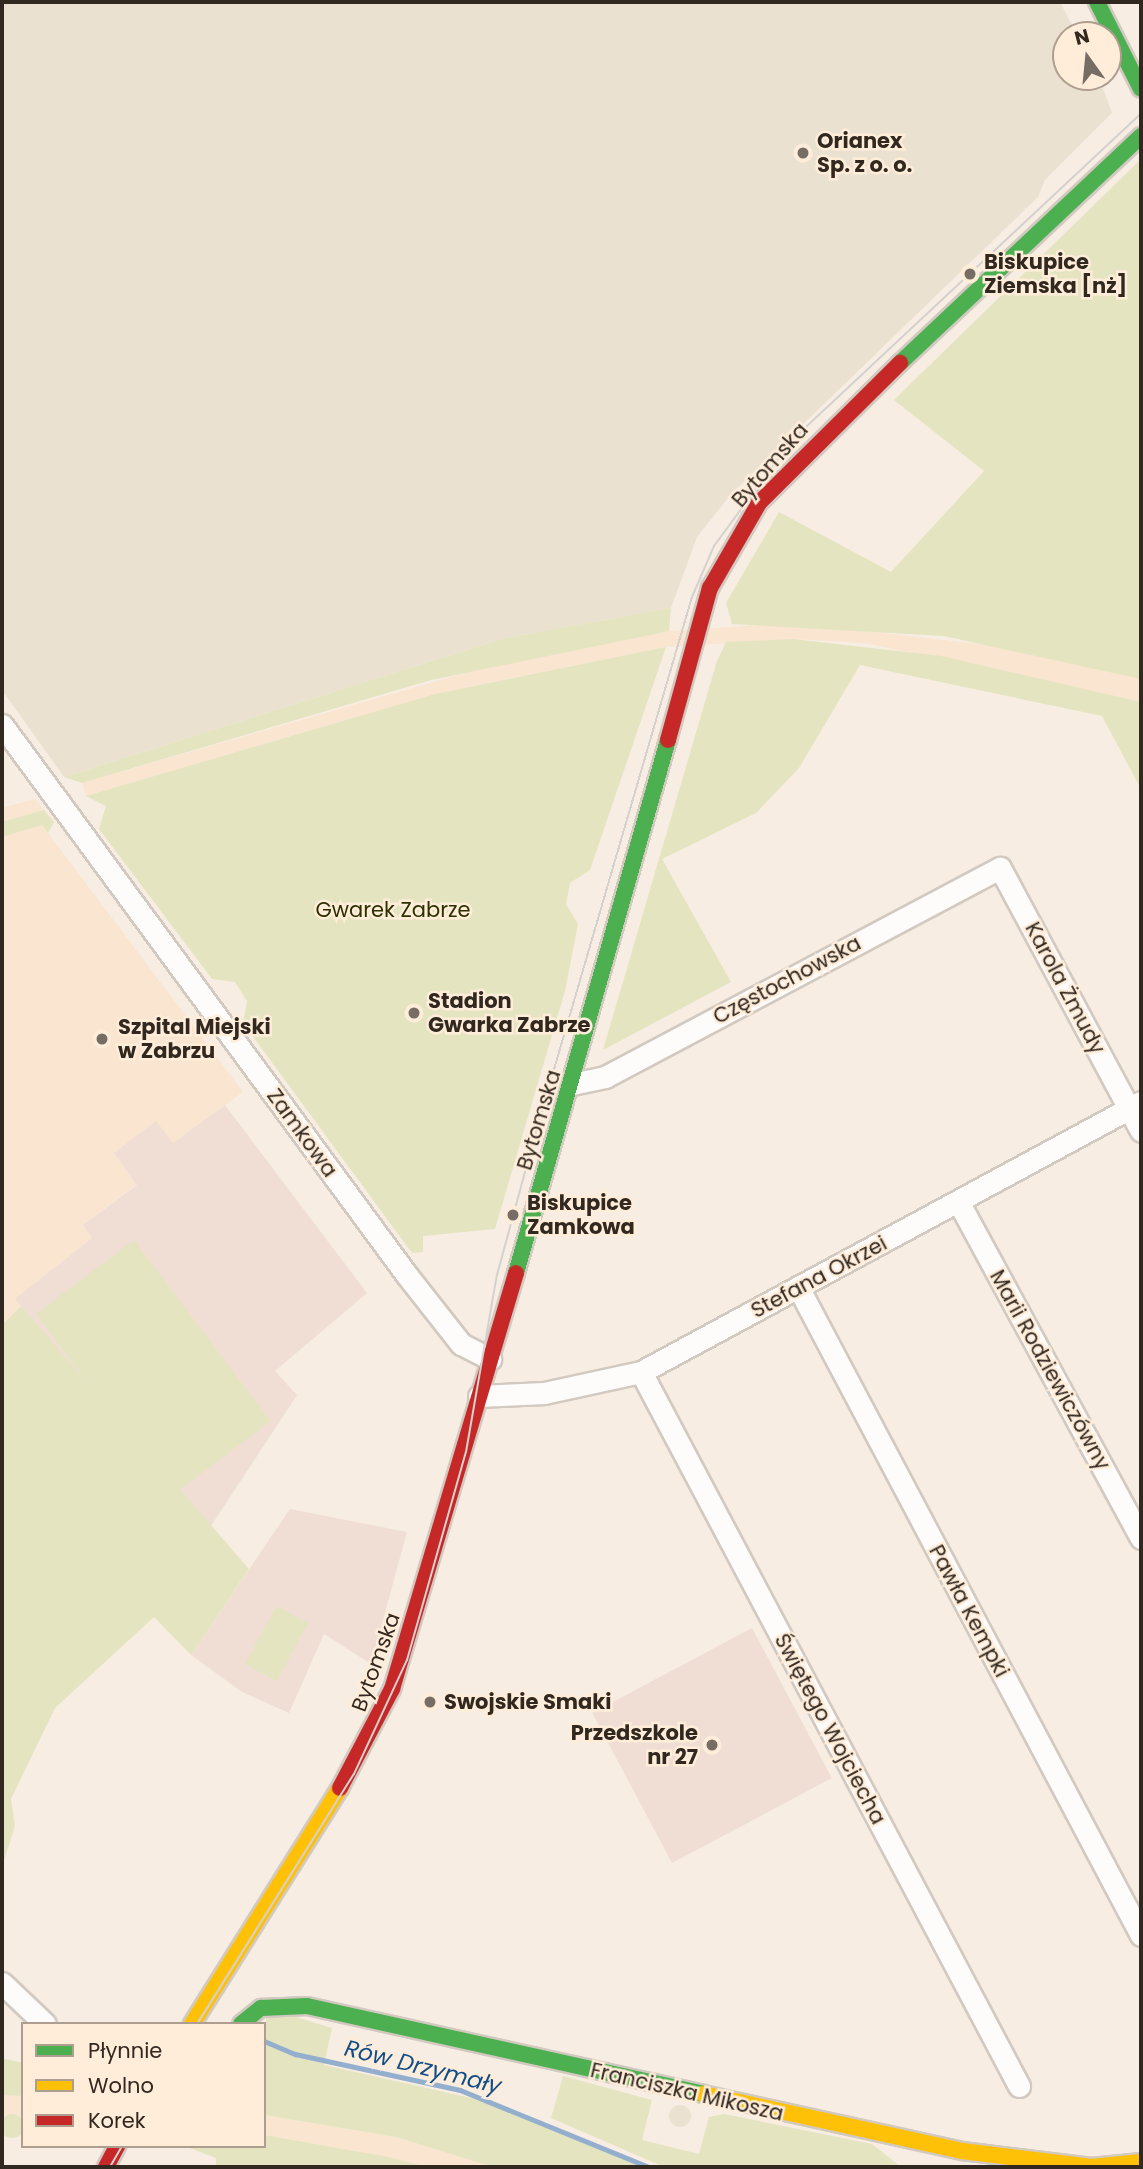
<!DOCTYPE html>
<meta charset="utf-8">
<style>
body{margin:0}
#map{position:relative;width:1143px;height:2169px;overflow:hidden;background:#f7ede2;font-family:Poppins,sans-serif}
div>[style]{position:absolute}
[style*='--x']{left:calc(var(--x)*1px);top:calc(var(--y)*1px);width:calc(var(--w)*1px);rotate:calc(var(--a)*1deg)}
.built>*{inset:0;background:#f9e5d0;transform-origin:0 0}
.industrial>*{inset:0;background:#ebe1d1}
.round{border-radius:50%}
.education>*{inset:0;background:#f0ded4;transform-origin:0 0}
.green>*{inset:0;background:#e4e4c0;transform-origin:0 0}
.stream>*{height:5px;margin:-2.5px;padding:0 2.5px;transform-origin:2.5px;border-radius:2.5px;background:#94afce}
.roads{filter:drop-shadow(2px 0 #d2c9c0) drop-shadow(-2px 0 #d2c9c0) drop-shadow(0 2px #d2c9c0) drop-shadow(0 -2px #d2c9c0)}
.street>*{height:21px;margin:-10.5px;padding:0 10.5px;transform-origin:10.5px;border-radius:10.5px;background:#fefcfb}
.fast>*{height:16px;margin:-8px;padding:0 8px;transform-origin:8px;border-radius:8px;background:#4caf50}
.slow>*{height:16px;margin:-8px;padding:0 8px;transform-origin:8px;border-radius:8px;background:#ffc107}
.jam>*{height:16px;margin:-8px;padding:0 8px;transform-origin:8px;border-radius:8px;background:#c62828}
.tram>*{height:2px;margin:-1px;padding:0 1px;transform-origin:1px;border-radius:1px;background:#d4d1ce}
.dots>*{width:19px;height:19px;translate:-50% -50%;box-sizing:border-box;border:4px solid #ffedda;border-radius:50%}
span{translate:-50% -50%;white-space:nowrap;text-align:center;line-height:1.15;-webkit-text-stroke:5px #ffedda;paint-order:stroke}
.poi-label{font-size:21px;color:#312820;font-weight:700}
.left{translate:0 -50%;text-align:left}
.right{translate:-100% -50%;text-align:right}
.street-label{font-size:21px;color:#312820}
.park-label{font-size:21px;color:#2c3100}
.water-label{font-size:23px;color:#104f8c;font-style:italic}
.frame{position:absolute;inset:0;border:4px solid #312820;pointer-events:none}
.legend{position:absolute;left:21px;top:2022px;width:245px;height:126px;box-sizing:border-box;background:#ffedda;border:2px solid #ad9e90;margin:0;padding:9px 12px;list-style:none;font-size:21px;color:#312820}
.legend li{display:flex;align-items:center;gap:14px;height:35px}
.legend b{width:35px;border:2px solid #ad9e90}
.north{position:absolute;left:1052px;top:21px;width:70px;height:70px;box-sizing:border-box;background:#ffedda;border:2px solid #ad9e90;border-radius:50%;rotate:345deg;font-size:19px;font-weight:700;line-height:28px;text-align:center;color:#312820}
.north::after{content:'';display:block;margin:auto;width:24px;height:32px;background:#766d64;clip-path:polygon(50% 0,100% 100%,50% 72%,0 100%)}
</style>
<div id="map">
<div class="built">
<div style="clip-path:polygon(791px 623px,1016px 648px,1141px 679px,1141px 702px,865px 643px,793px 639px,666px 647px,435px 694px,86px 796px,82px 783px,517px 658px,669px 631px)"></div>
<div style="clip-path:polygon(35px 799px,44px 810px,2px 822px,2px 808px)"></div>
<div style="clip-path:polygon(42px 825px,243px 1092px,173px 1143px,114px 1153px,137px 1184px,83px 1225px,92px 1238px,16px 1299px,21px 1306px,2px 1324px,2px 837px)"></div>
<div style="left:2px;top:2095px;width:21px;height:20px;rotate:3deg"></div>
<div style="clip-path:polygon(264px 2115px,396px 2137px,493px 2167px,427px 2167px,264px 2135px)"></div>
</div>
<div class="industrial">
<div style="clip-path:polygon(2px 2px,1060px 2px,1077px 35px,1066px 35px,1066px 77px,1099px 77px,1112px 113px,1045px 180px,1038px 197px,732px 493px,697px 537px,671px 608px,505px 638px,64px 777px,2px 690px)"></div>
<div class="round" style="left:669px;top:2105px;width:22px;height:22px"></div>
</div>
<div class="education">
<div style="clip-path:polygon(225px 1105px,367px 1293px,275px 1371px,297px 1395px,209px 1529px,15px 1299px,92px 1238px,83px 1225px,137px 1185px,114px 1153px,156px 1121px,173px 1143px)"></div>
<div style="clip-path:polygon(290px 1509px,407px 1532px,371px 1664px,324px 1634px,289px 1713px,242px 1692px,191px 1655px)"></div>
<div style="left:752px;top:1628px;width:170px;height:181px;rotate:62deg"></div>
</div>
<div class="green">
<div style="clip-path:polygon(1141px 159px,1141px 679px,944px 636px,732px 624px,726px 603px,779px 512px,891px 572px,984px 471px,894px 400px)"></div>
<div style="clip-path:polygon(671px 608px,669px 631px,431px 680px,82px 783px,64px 777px,505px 638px)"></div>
<div style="clip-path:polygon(793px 639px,941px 656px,1141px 702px,1141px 789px,1102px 716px,860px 665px,799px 768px,756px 813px,662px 859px,731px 982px,603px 1050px,717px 661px,726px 642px)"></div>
<div style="clip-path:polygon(666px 647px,590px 870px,570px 883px,566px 904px,578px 924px,565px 991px,495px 1229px,423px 1236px,423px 1252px,412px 1253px,243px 1023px,247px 1001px,235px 982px,212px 979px,99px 829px,106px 806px,86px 796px,435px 694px)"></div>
<div style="clip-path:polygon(44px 810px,54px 822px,48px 833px,42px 825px,2px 837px,2px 822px)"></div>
<div style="left:134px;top:1240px;width:227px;height:123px;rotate:53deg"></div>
<div style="clip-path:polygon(21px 1306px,249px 1569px,191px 1655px,154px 1617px,55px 1708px,11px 1799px,15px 1826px,2px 1867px,2px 1325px)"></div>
<div style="left:276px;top:1606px;width:36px;height:66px;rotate:28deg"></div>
<div style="clip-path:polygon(296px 2017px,332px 2028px,324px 2065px,498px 2104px,644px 2167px,493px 2167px,396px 2137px,264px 2115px,266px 2018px)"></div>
<div style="clip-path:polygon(2px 2058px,23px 2063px,23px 2096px,2px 2095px)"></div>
<div style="clip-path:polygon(563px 2076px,652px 2100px,642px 2140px,699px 2154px,709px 2117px,724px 2114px,872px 2144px,901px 2167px,664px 2167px,551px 2118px)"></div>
<div class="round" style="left:0;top:2114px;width:24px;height:24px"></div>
<div style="clip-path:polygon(264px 2135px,388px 2157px,427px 2167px,216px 2167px,216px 2158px,187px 2147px,264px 2146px)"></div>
</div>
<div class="stream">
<div style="--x:264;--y:2041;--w:34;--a:23"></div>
<div style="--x:295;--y:2054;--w:169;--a:12.3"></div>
<div style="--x:460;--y:2090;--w:204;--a:22.2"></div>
</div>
<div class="roads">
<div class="street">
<div style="--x:2;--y:725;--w:682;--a:53.65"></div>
<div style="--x:406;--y:1274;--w:89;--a:51.8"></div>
<div style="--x:461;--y:1344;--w:33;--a:27"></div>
<div style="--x:572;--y:1084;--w:34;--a:-12"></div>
<div style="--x:605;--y:1077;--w:447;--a:-27.9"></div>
<div style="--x:1000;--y:868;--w:298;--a:61.8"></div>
<div style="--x:959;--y:1203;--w:381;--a:61.5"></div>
<div style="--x:798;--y:1287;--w:733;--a:62.11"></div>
<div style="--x:641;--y:1372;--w:808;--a:62.1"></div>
<div style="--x:479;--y:1396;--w:65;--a:-2.6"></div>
<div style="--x:544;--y:1393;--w:99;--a:-12.2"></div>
<div style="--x:641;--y:1372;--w:568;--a:-28.37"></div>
<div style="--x:2;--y:1983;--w:59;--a:43.6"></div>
</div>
<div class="fast">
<div style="--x:1097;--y:2;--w:97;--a:63.2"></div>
<div style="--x:900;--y:363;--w:331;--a:-43.3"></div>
<div style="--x:516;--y:1273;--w:554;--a:-74.08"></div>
<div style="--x:241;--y:2024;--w:26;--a:-39"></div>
<div style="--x:261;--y:2008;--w:46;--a:-2.5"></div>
<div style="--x:307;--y:2006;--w:406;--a:12.5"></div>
</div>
<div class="slow">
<div style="--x:192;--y:2024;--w:279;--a:-57.9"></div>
<div style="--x:703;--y:2094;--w:265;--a:12.4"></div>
<div style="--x:962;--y:2151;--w:131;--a:7"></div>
<div style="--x:1092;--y:2167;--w:49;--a:-5.8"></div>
</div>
<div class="jam">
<div style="--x:668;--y:740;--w:158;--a:-74.6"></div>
<div style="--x:710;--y:588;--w:98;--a:-60"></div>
<div style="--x:759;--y:503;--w:199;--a:-44.8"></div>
<div style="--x:340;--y:1788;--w:112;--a:-62.3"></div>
<div style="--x:392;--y:1689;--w:434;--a:-73.4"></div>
<div style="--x:106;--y:2167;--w:24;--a:-62"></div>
</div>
</div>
<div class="tram">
<div style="--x:197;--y:2024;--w:295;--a:-57.9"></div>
<div style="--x:354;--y:1774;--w:126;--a:-65.1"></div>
<div style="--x:407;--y:1660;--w:216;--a:-74.2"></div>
<div style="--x:466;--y:1452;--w:180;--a:-80.1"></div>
<div style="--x:497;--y:1275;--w:149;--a:-74.8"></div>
<div style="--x:536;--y:1131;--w:556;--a:-73.72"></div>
<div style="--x:692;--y:597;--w:56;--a:-66.7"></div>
<div style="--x:714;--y:546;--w:132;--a:-53.7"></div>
<div style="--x:792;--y:440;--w:478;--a:-43.1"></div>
<div style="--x:110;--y:2167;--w:24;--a:-60"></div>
</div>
<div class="dots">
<div style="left:803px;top:153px;background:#766d64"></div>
<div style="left:970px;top:274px;background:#766d64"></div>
<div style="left:414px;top:1013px;background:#766d64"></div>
<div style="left:102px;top:1039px;background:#766d64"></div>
<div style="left:513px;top:1215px;background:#766d64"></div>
<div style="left:430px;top:1702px;background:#766d64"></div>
<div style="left:712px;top:1745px;background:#766d64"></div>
</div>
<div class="poi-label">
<span class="left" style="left:817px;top:153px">Orianex<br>Sp. z o. o.</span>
<span class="left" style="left:984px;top:274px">Biskupice<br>Ziemska [nż]</span>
<span class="left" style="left:428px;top:1013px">Stadion<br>Gwarka Zabrze</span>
<span class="left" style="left:118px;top:1039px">Szpital Miejski<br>w Zabrzu</span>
<span class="left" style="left:527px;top:1215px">Biskupice<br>Zamkowa</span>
<span class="left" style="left:444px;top:1702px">Swojskie Smaki</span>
<span class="right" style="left:698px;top:1745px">Przedszkole<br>nr 27</span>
</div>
<div class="street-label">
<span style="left:770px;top:465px;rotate:-49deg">Bytomska</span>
<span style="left:787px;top:980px;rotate:-28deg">Częstochowska</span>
<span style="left:1065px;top:988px;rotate:62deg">Karola Żmudy</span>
<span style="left:539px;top:1120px;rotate:-73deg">Bytomska</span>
<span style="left:302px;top:1133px;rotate:54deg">Zamkowa</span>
<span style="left:819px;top:1277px;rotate:-28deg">Stefana Okrzei</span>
<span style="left:1050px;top:1370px;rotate:61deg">Marii Rodziewiczówny</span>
<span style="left:969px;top:1611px;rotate:62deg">Pawła Kempki</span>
<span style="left:376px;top:1662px;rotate:-70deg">Bytomska</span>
<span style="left:830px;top:1729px;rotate:62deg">Świętego Wojciecha</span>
<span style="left:687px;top:2092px;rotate:13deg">Franciszka Mikosza</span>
</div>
<div class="park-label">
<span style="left:393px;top:910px">Gwarek Zabrze</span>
</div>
<div class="water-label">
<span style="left:423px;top:2067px;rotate:14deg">Rów Drzymały</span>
</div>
<div class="frame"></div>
<ul class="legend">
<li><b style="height:9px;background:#4caf50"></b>Płynnie</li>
<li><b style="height:9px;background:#ffc107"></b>Wolno</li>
<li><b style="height:9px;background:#c62828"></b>Korek</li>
</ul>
<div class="north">N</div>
</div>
